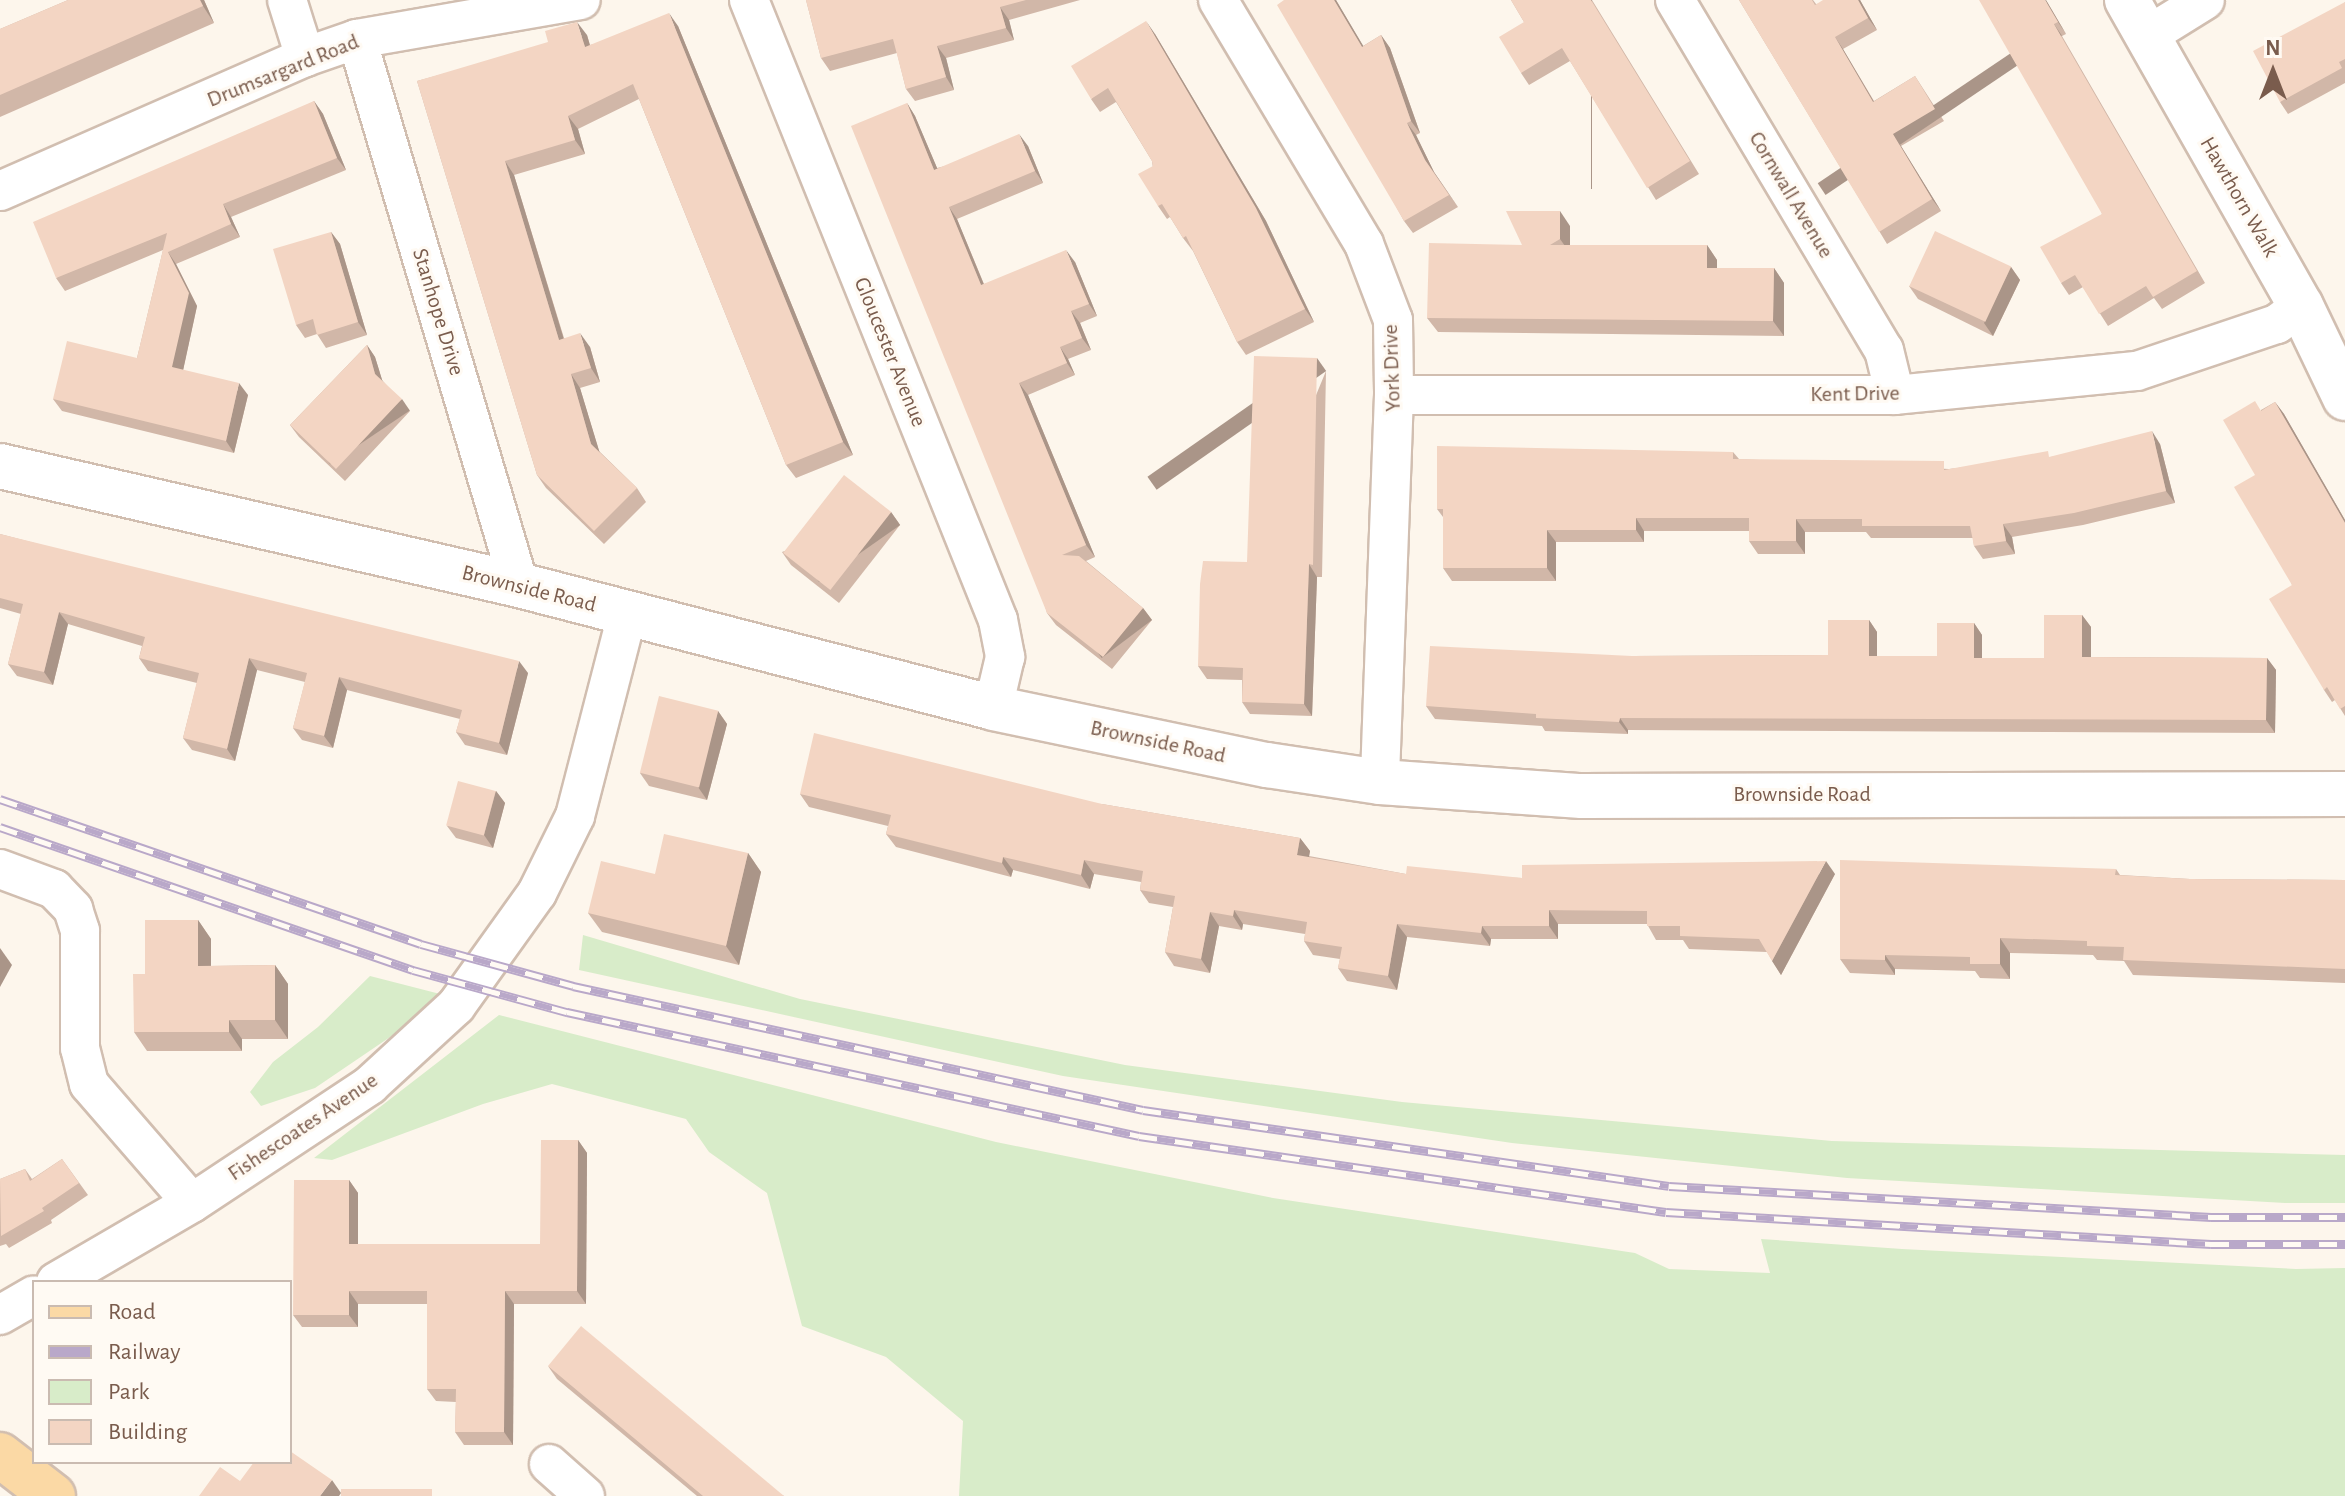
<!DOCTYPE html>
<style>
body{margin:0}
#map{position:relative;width:2345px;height:1496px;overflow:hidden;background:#fdf6ec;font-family:"Alegreya Sans",sans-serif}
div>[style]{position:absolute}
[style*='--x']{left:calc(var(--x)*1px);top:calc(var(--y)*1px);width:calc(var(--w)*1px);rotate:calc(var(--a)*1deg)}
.green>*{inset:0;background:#d8ecc9}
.roads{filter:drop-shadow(2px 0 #d1beb0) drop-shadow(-2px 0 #d1beb0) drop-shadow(0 2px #d1beb0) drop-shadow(0 -2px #d1beb0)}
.minor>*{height:38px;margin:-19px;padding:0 19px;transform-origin:19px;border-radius:19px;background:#fff}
.tertiary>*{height:44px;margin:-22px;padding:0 22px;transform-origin:22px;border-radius:22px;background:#fff}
.primary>*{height:44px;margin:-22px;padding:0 22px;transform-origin:22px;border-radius:22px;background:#fbd9a5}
.rail>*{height:9px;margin-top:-4.5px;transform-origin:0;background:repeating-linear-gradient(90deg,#fffaf3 0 18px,#b9a8c9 0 36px);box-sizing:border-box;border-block:2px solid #b9a8c9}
.wall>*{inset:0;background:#d1b7a8}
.shaded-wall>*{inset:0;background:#aa9588;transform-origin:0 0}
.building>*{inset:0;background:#f3d5c3;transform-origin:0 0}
span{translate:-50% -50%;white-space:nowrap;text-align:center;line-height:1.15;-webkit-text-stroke:6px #fffaf3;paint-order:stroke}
.street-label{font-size:22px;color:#7a5c4d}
.legend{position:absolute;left:32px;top:1280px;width:260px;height:184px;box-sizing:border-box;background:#fffaf3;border:2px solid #cabbb1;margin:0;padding:10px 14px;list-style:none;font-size:24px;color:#7a5c4d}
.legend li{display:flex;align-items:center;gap:16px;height:40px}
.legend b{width:40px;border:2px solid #cabbb1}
.north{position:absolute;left:2233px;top:32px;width:80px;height:80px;-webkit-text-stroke:6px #fffaf3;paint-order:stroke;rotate:0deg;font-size:22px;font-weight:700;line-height:32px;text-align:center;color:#7a5c4d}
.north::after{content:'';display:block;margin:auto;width:28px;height:36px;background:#7a5c4d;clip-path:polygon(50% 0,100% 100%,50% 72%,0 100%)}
</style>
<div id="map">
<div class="green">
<div style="clip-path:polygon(583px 935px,800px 999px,1125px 1065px,1402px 1102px,1832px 1141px,2345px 1155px,2345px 1203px,2285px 1203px,1847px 1178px,1512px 1143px,1063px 1076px,579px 970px)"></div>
<div style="clip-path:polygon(370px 976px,444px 995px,396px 1033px,315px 1088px,261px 1106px,250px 1092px,273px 1062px,318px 1027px)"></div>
<div style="clip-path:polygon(499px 1015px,996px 1142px,1273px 1198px,1635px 1253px,1669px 1269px,1770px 1273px,1761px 1239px,1902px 1249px,2296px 1269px,2345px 1268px,2345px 1496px,959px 1496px,963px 1421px,886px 1357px,802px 1326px,767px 1193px,709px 1152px,686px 1119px,552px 1084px,483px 1104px,332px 1160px,314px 1158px)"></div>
</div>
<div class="roads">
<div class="minor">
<div style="--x:287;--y:0;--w:60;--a:72.5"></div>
<div style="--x:749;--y:0;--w:668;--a:68.12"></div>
<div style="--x:998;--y:620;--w:38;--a:79"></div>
<div style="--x:1005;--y:657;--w:52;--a:103.2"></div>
<div style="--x:1218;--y:0;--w:284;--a:59.1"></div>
<div style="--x:1364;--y:244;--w:81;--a:69.1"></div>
<div style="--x:1393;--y:320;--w:75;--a:89.2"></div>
<div style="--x:1394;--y:395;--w:387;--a:92.1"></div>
<div style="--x:1675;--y:0;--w:408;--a:59.2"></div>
<div style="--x:1884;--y:350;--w:46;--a:76.3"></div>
<div style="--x:2147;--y:36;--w:68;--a:-31.8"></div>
<div style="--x:357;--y:39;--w:570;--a:73.47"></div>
<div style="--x:0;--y:191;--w:333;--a:-23.7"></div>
<div style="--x:305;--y:57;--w:55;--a:-19.1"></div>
<div style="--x:357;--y:39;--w:227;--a:-9.9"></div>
<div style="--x:1394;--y:395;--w:501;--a:0"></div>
<div style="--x:1895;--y:395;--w:243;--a:-5.7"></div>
<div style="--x:2137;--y:371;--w:148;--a:-18.6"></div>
<div style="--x:2277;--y:324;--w:30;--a:-37"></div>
<div style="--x:0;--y:869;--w:58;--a:20.3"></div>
<div style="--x:54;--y:889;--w:28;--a:46"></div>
<div style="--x:73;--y:909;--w:23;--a:72"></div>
<div style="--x:80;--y:931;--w:117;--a:90"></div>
<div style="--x:80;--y:1048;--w:37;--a:76"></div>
<div style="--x:89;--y:1084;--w:157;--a:49.1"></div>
<div style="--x:56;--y:1282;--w:157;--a:-30.2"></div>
<div style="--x:192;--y:1203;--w:214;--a:-33.5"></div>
<div style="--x:370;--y:1085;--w:117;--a:-42.6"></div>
<div style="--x:456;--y:1006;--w:139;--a:-54.4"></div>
<div style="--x:537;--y:893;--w:86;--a:-63.7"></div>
<div style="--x:575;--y:816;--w:208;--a:-75.5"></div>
<div style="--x:0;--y:1315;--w:39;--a:-30"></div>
<div style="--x:549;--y:1464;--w:48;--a:41.6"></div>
</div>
<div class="tertiary">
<div style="--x:2127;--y:0;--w:352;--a:60.4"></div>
<div style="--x:2301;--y:306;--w:102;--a:64.4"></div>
<div style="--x:0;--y:466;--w:532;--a:12.91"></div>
<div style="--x:519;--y:585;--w:490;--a:14.5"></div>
<div style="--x:993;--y:708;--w:280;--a:11.8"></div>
<div style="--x:1267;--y:765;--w:114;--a:8.6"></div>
<div style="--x:1380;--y:782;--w:202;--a:4"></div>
<div style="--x:1582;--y:796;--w:763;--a:-0.15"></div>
</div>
<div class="primary">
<div style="--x:0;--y:1455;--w:67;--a:37.7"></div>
</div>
</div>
<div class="rail">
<div style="--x:0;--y:799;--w:445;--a:19"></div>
<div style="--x:421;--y:944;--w:158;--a:15.4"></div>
<div style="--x:573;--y:986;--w:583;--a:12.27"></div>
<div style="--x:1143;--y:1110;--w:531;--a:8.22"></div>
<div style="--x:1669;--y:1186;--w:543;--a:3.27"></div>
<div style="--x:2211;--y:1217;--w:134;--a:0"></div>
<div style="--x:0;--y:827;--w:437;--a:19.1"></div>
<div style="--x:413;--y:970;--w:160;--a:15.3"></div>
<div style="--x:567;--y:1012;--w:585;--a:12.23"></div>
<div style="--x:1139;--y:1136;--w:532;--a:8.21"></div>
<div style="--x:1666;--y:1212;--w:546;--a:3.36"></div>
<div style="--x:2211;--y:1244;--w:134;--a:0"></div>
</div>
<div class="wall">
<div style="clip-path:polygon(68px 0,204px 0,214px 23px,0 117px,0 29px)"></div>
<div style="clip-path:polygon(806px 0,1080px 0,1009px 20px,1014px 40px,946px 58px,954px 90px,915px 101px,906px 89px,897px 53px,830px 71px,821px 58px)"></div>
<div style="clip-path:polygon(1284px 0,1336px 0,1363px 46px,1381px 35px,1390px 48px,1420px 133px,1416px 135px,1434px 172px,1458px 207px,1413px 233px,1404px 221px)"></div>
<div style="clip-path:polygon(1511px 0,1592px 0,1699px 174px,1656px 200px,1570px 61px,1529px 85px,1521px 73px,1524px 22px)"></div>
<div style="clip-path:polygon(1739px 0,1813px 0,1816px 4px,1860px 0,1877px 30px,1843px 49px,1874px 101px,1915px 76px,1944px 121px,1901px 146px,1941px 211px,1887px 244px)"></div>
<div style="clip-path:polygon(2046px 0,2066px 34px,2062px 36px,2205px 283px,2162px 309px,2154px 298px,2108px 326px,2083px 287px,2069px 295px,2061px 283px,2102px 214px)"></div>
<div style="clip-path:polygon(2345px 2px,2345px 83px,2288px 114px,2280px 102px)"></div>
<div style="clip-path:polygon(678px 26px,853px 455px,796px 478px,786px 465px,639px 99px,578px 129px,585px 154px,514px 175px,564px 338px,590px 347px,600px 382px,580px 388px,599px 451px,637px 488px,646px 502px,604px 544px,546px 488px,537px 475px,417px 81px,587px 35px,590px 45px)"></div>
<div style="clip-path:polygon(1155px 34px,1266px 221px,1314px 322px,1246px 355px,1237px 342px,1193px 251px,1183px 238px,1170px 217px,1167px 219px,1158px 206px,1152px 161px,1116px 102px,1100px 112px,1091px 99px)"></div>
<div style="clip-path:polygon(314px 101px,323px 114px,346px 170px,231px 217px,240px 237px,176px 264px,197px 306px,183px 370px,248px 395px,234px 453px,62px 411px,53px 399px,137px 358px,163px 250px,65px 291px,56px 278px)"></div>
<div style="clip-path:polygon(907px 103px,915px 116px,937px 168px,1028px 146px,1043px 183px,957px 219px,984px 284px,1075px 262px,1097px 316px,1080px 323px,1091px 350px,1068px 359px,1075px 375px,1028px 395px,1095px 557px,1086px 561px,1143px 608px,1152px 620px,1112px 669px,1056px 625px,1047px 613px)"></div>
<div style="clip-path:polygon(1570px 226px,1570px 245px,1707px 245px,1717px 260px,1717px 268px,1774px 268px,1784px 283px,1784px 336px,1438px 332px,1427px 318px,1522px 245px)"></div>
<div style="clip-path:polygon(331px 232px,340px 244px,367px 335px,326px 348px,317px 334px,305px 338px,296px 325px)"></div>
<div style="clip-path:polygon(2011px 267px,2020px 280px,1993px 336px,1918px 299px,1909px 286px)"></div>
<div style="clip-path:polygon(367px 345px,375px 357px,382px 380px,410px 411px,345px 481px,299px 437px,290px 425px)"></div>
<div style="clip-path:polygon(1326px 371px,1322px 577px,1317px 577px,1312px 716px,1250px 714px,1242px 702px,1242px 680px,1207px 679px,1198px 666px,1247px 562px)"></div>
<div style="clip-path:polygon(2275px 402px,2284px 414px,2345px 520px,2345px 716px,2335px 700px,2332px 702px,2324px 690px,2292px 585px,2255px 475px,2261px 410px)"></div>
<div style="clip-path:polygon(2160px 444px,2175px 503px,2083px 525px,2012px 537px,2015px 554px,1983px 559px,1974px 546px,1973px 538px,1871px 538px,1866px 532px,1805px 532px,1805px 554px,1758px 554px,1749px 541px,1749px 531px,1644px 531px,1644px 542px,1556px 542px,1556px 581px,1452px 581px,1443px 568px,1443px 517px,1437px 509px,1733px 452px,1739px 459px,1949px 469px)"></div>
<div style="clip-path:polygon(891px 512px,900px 525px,839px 603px,791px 565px,782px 552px)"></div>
<div style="clip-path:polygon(0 534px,528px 673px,507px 755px,465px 745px,456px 732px,460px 719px,347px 690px,333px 748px,302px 740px,293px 728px,305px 682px,257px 670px,235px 761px,192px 750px,183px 738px,197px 683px,148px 671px,139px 658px,142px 646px,68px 624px,53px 685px,17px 676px,8px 664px,21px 614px,0 608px)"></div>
<div style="clip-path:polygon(2082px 615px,2091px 627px,2091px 657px,2267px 658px,2276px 670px,2275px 733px,1628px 730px,1628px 734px,1545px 731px,1542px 726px,1435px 719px,1426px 706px,1632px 656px,1828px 655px,1869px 620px,1877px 632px,1877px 656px,1937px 656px,1974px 623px,1982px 635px,1982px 658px,2044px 658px)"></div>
<div style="clip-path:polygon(718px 711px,727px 724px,707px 800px,649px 786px,640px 773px)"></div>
<div style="clip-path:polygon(496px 791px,505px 803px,493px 848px,456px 838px,447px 826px)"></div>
<div style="clip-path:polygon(800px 794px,1102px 804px,1300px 838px,1310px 851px,1309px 856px,1406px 874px,1522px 878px,1835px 874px,1781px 975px,1767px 952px,1689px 949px,1683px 940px,1656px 940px,1647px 924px,1558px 924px,1558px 939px,1491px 939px,1490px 946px,1407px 937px,1397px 990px,1347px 981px,1338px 968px,1340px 959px,1313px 955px,1304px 941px,1305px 934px,1243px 924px,1242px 930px,1219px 926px,1210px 973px,1174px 966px,1165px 952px,1173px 907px,1149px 903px,1140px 890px,1141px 882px,1094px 874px,1090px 889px,1013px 870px,1011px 877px,896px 847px,886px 834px,888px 826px,809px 807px)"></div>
<div style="clip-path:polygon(748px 853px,761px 872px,739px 965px,602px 932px,588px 913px,655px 874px)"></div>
<div style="clip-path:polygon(2116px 869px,2120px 875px,2190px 879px,2345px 880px,2345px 983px,2133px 975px,2124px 961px,2097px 960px,2093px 955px,2010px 953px,2010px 979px,1980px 978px,1975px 971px,1895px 969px,1895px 975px,1850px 973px,1840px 959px)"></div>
<div style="clip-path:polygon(198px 920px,211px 939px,211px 966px,275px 965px,288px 984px,288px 1039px,242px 1039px,242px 1051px,147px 1051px,134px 1032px,145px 974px)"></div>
<div style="clip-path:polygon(578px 1140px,587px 1153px,586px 1304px,514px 1304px,513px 1445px,464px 1445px,455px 1432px,456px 1402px,436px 1401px,427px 1389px,427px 1304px,358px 1304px,358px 1327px,302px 1327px,293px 1315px,349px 1180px,358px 1193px,358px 1244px,540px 1244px)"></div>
<div style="clip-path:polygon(62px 1159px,88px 1195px,51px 1220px,52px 1223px,9px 1248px,6px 1244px,0 1246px,0 1179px,25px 1169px,32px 1179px)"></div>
<div style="clip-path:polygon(548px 1366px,784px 1496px,697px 1496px,557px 1379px)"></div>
</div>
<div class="shaded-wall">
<div style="clip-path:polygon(200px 0,204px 0,214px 23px,203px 6px)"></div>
<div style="clip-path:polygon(1334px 0,1336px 0,1371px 59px,1362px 47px)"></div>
<div style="left:1591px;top:0;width:1px;height:189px"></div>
<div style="clip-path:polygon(1858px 0,1860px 0,1877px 30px,1868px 18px)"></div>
<div style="clip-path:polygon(2045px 0,2046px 0,2066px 34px,2058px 22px)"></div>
<div style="clip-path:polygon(1000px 7px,1009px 20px,1014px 40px,1006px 28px)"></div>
<div style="clip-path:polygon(669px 13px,678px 26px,853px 455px,843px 442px)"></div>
<div style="clip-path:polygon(1146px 21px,1155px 34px,1266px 221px,1314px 322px,1305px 309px)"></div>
<div style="clip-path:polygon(577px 22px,587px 35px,594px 60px,585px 47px)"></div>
<div style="left:2054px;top:24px;width:14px;height:285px;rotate:56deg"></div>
<div style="clip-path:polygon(1381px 35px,1390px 48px,1420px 133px,1411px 121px)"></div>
<div style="clip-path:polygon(1835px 37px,1843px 49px,1881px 114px,1873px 102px)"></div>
<div style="clip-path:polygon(937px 46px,946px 58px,954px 90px,946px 77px)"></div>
<div style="clip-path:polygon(314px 101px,323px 114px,346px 170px,337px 158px)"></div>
<div style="clip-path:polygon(907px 103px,915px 116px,943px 182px,934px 170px)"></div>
<div style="clip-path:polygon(568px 116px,578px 129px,585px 154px,575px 140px)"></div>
<div style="clip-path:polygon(1407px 123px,1416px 135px,1434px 172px,1458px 207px,1425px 160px)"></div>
<div style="clip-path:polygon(1019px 134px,1028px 146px,1043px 183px,1035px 171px)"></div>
<div style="clip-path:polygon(1893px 134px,1901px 146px,1941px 211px,1932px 199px)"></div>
<div style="clip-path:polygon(505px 161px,514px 175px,568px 353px,559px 340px)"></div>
<div style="clip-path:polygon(223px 204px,231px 217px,240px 237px,231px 224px)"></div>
<div style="clip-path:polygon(949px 207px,957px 219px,989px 297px,981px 285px)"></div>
<div style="clip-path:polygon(1560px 211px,1570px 226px,1570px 253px,1560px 239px)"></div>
<div style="clip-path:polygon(331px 232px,340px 244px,367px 335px,358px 322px)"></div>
<div style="clip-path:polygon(1707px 245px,1717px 260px,1717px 283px,1707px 268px)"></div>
<div style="clip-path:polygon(1066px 250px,1075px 262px,1097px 316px,1089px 304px)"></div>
<div style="clip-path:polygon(168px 252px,176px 264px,197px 306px,181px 380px,172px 367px)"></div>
<div style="clip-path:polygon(2011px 267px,2020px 280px,1993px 336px,1984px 323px)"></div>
<div style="clip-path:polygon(1774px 268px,1784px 283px,1784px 336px,1773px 321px)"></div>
<div style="clip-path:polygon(1071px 311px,1080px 323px,1091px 350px,1082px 338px)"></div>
<div style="clip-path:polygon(580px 333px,590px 347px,600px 382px,591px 368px)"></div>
<div style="clip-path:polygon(367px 345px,375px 357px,384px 386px,375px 374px)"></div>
<div style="clip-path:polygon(1060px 347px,1068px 359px,1075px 375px,1067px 363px)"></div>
<div style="left:1317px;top:358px;width:16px;height:207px;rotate:55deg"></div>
<div style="clip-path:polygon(571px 374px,580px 388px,601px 457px,591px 444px)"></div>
<div style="clip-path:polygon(239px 383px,248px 395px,234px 453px,226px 441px)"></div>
<div style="clip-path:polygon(1019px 383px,1028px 395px,1095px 557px,1086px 545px)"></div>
<div style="left:402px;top:399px;width:14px;height:96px;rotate:56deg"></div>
<div style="clip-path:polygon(2275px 402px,2284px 414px,2345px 520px,2345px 523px)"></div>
<div style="clip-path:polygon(2152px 431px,2160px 444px,2175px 503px,2166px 491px)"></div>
<div style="left:891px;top:512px;width:16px;height:99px;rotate:55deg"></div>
<div style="clip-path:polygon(1636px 518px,1644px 531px,1644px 542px,1636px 530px)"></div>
<div style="clip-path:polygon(1796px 519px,1805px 532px,1805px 554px,1796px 541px)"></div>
<div style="clip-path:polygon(2003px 524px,2012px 537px,2015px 554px,2006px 541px)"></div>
<div style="clip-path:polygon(1547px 530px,1556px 542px,1556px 581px,1547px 568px)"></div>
<div style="clip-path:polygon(1309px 564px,1317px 577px,1312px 716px,1304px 704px)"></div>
<div style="left:1143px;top:608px;width:15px;height:63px;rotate:53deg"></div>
<div style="clip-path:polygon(59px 612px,68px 624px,53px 685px,44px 672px)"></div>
<div style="clip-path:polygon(2082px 615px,2091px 627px,2091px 669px,2082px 657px)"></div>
<div style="clip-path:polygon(1869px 620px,1877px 632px,1877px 669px,1869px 656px)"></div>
<div style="clip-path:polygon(1974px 623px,1982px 635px,1982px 670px,1974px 658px)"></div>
<div style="clip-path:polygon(249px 658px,257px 670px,235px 761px,227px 749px)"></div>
<div style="clip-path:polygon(2267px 658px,2276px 670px,2275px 733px,2266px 720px)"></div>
<div style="clip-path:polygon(519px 661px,528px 673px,507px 755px,499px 743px)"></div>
<div style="clip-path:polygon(339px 677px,347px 690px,333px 748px,324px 736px)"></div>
<div style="clip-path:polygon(718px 711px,727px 724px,707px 800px,698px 787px)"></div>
<div style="clip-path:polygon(1620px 718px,1628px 730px,1628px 734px,1619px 722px)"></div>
<div style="clip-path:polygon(496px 791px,505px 803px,493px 848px,484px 835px)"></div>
<div style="clip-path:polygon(1300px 838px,1310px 851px,1307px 868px,1297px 855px)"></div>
<div style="clip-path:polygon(748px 853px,761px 872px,739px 965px,726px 946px)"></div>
<div style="clip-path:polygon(1003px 857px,1013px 870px,1011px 877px,1002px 863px)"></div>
<div style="clip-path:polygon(1084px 860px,1094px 874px,1090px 889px,1081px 875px)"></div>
<div style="clip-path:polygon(1826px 861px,1835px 874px,1781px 975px,1772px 961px)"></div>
<div style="clip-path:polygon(1234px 910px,1243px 924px,1242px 930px,1233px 916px)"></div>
<div style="clip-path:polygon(1549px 910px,1558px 924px,1558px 939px,1549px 926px)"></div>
<div style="clip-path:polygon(1210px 912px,1219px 926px,1210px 973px,1201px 959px)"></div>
<div style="clip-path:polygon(198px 920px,211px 939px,211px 985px,198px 966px)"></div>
<div style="clip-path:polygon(1397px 924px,1407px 937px,1397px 990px,1388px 976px)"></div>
<div style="clip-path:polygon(1482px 926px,1491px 939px,1490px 946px,1481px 933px)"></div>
<div style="clip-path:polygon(2000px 938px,2010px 953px,2010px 979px,2000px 964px)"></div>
<div style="clip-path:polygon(0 948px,12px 965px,0 987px)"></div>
<div style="clip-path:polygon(1885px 955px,1895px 969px,1895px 975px,1885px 960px)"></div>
<div style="clip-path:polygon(275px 965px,288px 984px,288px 1039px,275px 1020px)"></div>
<div style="clip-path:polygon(229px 1020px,242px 1039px,242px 1051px,229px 1032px)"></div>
<div style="clip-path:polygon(578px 1140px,587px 1153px,586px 1304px,577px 1291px)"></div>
<div style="clip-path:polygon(349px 1180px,358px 1193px,358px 1257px,349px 1244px)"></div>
<div style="clip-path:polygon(349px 1291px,358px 1304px,358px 1327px,349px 1315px)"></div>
<div style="clip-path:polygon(505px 1291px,514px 1304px,513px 1445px,504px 1432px)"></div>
<div style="clip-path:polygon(332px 1480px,341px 1493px,339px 1496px,320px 1496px)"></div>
</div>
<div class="building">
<div style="clip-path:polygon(68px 0,200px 0,203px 6px,0 95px,0 29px)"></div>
<div style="clip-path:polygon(806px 0,1026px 0,1000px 7px,1006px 28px,937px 46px,946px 77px,906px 89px,893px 39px,821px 58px)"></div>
<div style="clip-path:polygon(1284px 0,1334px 0,1362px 47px,1381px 35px,1411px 121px,1407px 123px,1425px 160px,1449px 195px,1404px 221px,1277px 5px)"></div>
<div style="clip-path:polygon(1511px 0,1591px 0,1690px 161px,1647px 188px,1562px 48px,1521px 73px,1499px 37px,1524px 22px)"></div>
<div style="clip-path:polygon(1739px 0,1812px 0,1815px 5px,1823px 0,1858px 0,1868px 18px,1835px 37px,1873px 102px,1915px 76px,1935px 109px,1893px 134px,1932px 199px,1879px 232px)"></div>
<div style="clip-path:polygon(1979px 0,2045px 0,2058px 22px,2054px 24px,2197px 271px,2153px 297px,2146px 286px,2099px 314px,2075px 275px,2061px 283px,2040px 247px,2102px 214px)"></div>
<div style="clip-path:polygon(2345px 2px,2345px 59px,2339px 62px,2342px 68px,2280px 102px,2253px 51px)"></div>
<div style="clip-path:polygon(669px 13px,843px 442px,786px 465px,633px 84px,568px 116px,575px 140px,505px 161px,559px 340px,580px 333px,591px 368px,571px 374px,591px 444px,637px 488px,594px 531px,537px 475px,417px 81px,548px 42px,545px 31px,577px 22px,585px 47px)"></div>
<div style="clip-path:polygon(1146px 21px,1256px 208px,1305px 309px,1237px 342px,1186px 236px,1183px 238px,1162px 204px,1158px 206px,1138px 174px,1153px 166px,1152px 161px,1108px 88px,1091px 99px,1071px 66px)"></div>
<div style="clip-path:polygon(314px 101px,337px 158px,223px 204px,231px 224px,168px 252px,189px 293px,172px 367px,239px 383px,226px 441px,53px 399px,67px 341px,137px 358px,167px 233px,56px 278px,33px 222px)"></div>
<div style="clip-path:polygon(907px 103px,934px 170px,1019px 134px,1035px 171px,949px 207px,981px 285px,1066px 250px,1089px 304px,1071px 311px,1082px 338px,1060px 347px,1067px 363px,1019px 383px,1086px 545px,1062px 555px,1079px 556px,1143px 608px,1103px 657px,1047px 613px,851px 126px)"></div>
<div style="clip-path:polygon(1506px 211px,1560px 211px,1560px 239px,1550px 245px,1707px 245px,1707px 268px,1774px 268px,1773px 321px,1427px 318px,1429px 243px,1522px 245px)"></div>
<div style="left:1935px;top:231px;width:84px;height:61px;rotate:25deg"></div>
<div style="clip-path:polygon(331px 232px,358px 322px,317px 335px,313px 319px,296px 325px,273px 249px)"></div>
<div style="clip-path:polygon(367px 345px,375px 374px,402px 399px,336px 469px,290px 425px)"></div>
<div style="clip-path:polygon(1254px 356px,1317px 358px,1313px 565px,1309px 564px,1304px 704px,1242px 702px,1243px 668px,1198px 666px,1200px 584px,1203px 561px,1247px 562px)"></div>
<div style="clip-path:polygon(2255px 401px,2261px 411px,2275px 402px,2345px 523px,2345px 706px,2340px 709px,2327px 687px,2324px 690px,2269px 599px,2292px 585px,2234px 487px,2255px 475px,2223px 420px)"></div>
<div style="clip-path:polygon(2152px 431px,2166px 491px,2074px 513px,2003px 524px,2006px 541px,1974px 546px,1970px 526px,1862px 526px,1862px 519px,1796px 519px,1796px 541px,1749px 541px,1749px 518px,1636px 518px,1636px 530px,1547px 530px,1547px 568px,1443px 568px,1443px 509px,1437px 509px,1437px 446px,1733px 452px,1733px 459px,1944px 461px,1944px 470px,2048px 451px,2049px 457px)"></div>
<div style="left:844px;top:475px;width:60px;height:99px;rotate:38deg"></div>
<div style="clip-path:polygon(0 534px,519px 661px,499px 743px,456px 732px,462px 710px,339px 677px,324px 736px,293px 728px,307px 673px,249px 658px,227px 749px,183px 738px,199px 673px,139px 658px,145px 637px,59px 612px,44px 672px,8px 664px,23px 604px,0 598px)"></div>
<div style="clip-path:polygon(2044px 615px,2082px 615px,2082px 657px,2267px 658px,2266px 720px,1620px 718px,1619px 722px,1536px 718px,1536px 714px,1426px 706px,1430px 646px,1632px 656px,1828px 655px,1828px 620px,1869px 620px,1869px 656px,1937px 656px,1937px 623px,1974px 623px,1974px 658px,2044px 658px)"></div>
<div style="left:659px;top:696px;width:61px;height:79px;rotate:14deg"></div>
<div style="clip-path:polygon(814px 733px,1102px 804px,1300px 838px,1297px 855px,1406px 874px,1407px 866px,1522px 878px,1522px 865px,1826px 861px,1772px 961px,1759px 939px,1680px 936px,1680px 926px,1647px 926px,1647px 911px,1549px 910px,1549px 926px,1482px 926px,1481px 933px,1397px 924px,1388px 976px,1338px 968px,1342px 947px,1304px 941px,1307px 922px,1234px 910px,1233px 916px,1210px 912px,1201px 959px,1165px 952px,1175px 896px,1140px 890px,1143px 871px,1084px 860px,1081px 875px,1003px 857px,1002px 863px,886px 834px,891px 815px,800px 794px)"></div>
<div style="left:458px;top:781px;width:39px;height:46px;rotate:15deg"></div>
<div style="clip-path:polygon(664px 834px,748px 853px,726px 946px,588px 913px,601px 861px,655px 874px)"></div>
<div style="clip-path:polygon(1840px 860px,2116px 869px,2115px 875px,2190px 879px,2345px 880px,2345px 969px,2123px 960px,2124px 947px,2087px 946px,2087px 941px,2000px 938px,2000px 964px,1970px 964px,1970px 957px,1885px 955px,1885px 960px,1840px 959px)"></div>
<div style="clip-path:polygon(145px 920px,198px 920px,198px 966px,275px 965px,275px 1020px,229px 1020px,229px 1032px,134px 1032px,133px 974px,145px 974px)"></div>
<div style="clip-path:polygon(541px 1140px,578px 1140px,577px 1291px,505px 1291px,504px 1432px,455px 1432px,456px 1389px,427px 1389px,427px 1291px,349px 1291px,349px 1315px,293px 1315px,294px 1180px,349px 1180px,349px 1244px,540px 1244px)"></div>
<div style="clip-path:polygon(62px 1159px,79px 1183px,42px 1208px,44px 1211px,1px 1236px,0 1179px,25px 1169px,30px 1181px)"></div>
<div style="clip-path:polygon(581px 1326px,784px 1496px,703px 1496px,548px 1366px)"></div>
<div style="clip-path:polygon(290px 1451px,332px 1480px,320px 1496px,199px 1496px,220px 1467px,240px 1481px,254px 1462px,290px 1462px)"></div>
<div style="left:341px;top:1489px;width:91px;height:7px"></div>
</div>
<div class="street-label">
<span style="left:283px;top:71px;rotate:-22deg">Drumsargard Road</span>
<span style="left:1791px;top:195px;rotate:59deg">Cornwall Avenue</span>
<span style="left:2239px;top:197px;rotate:60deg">Hawthorn Walk</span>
<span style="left:438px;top:312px;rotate:73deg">Stanhope Drive</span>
<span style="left:890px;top:352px;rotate:68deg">Gloucester Avenue</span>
<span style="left:1392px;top:368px;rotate:-92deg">York Drive</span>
<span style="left:1855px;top:394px;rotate:-1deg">Kent Drive</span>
<span style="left:529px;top:589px;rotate:14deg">Brownside Road</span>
<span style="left:1158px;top:742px;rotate:12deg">Brownside Road</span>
<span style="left:1802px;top:795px">Brownside Road</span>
<span style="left:303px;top:1127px;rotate:-34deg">Fishescoates Avenue</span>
</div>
<ul class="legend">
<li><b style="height:10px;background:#fbd9a5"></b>Road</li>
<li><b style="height:10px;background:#b9a8c9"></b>Railway</li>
<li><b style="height:22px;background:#d8ecc9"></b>Park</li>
<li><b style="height:22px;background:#f3d5c3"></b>Building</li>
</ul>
<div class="north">N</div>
</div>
